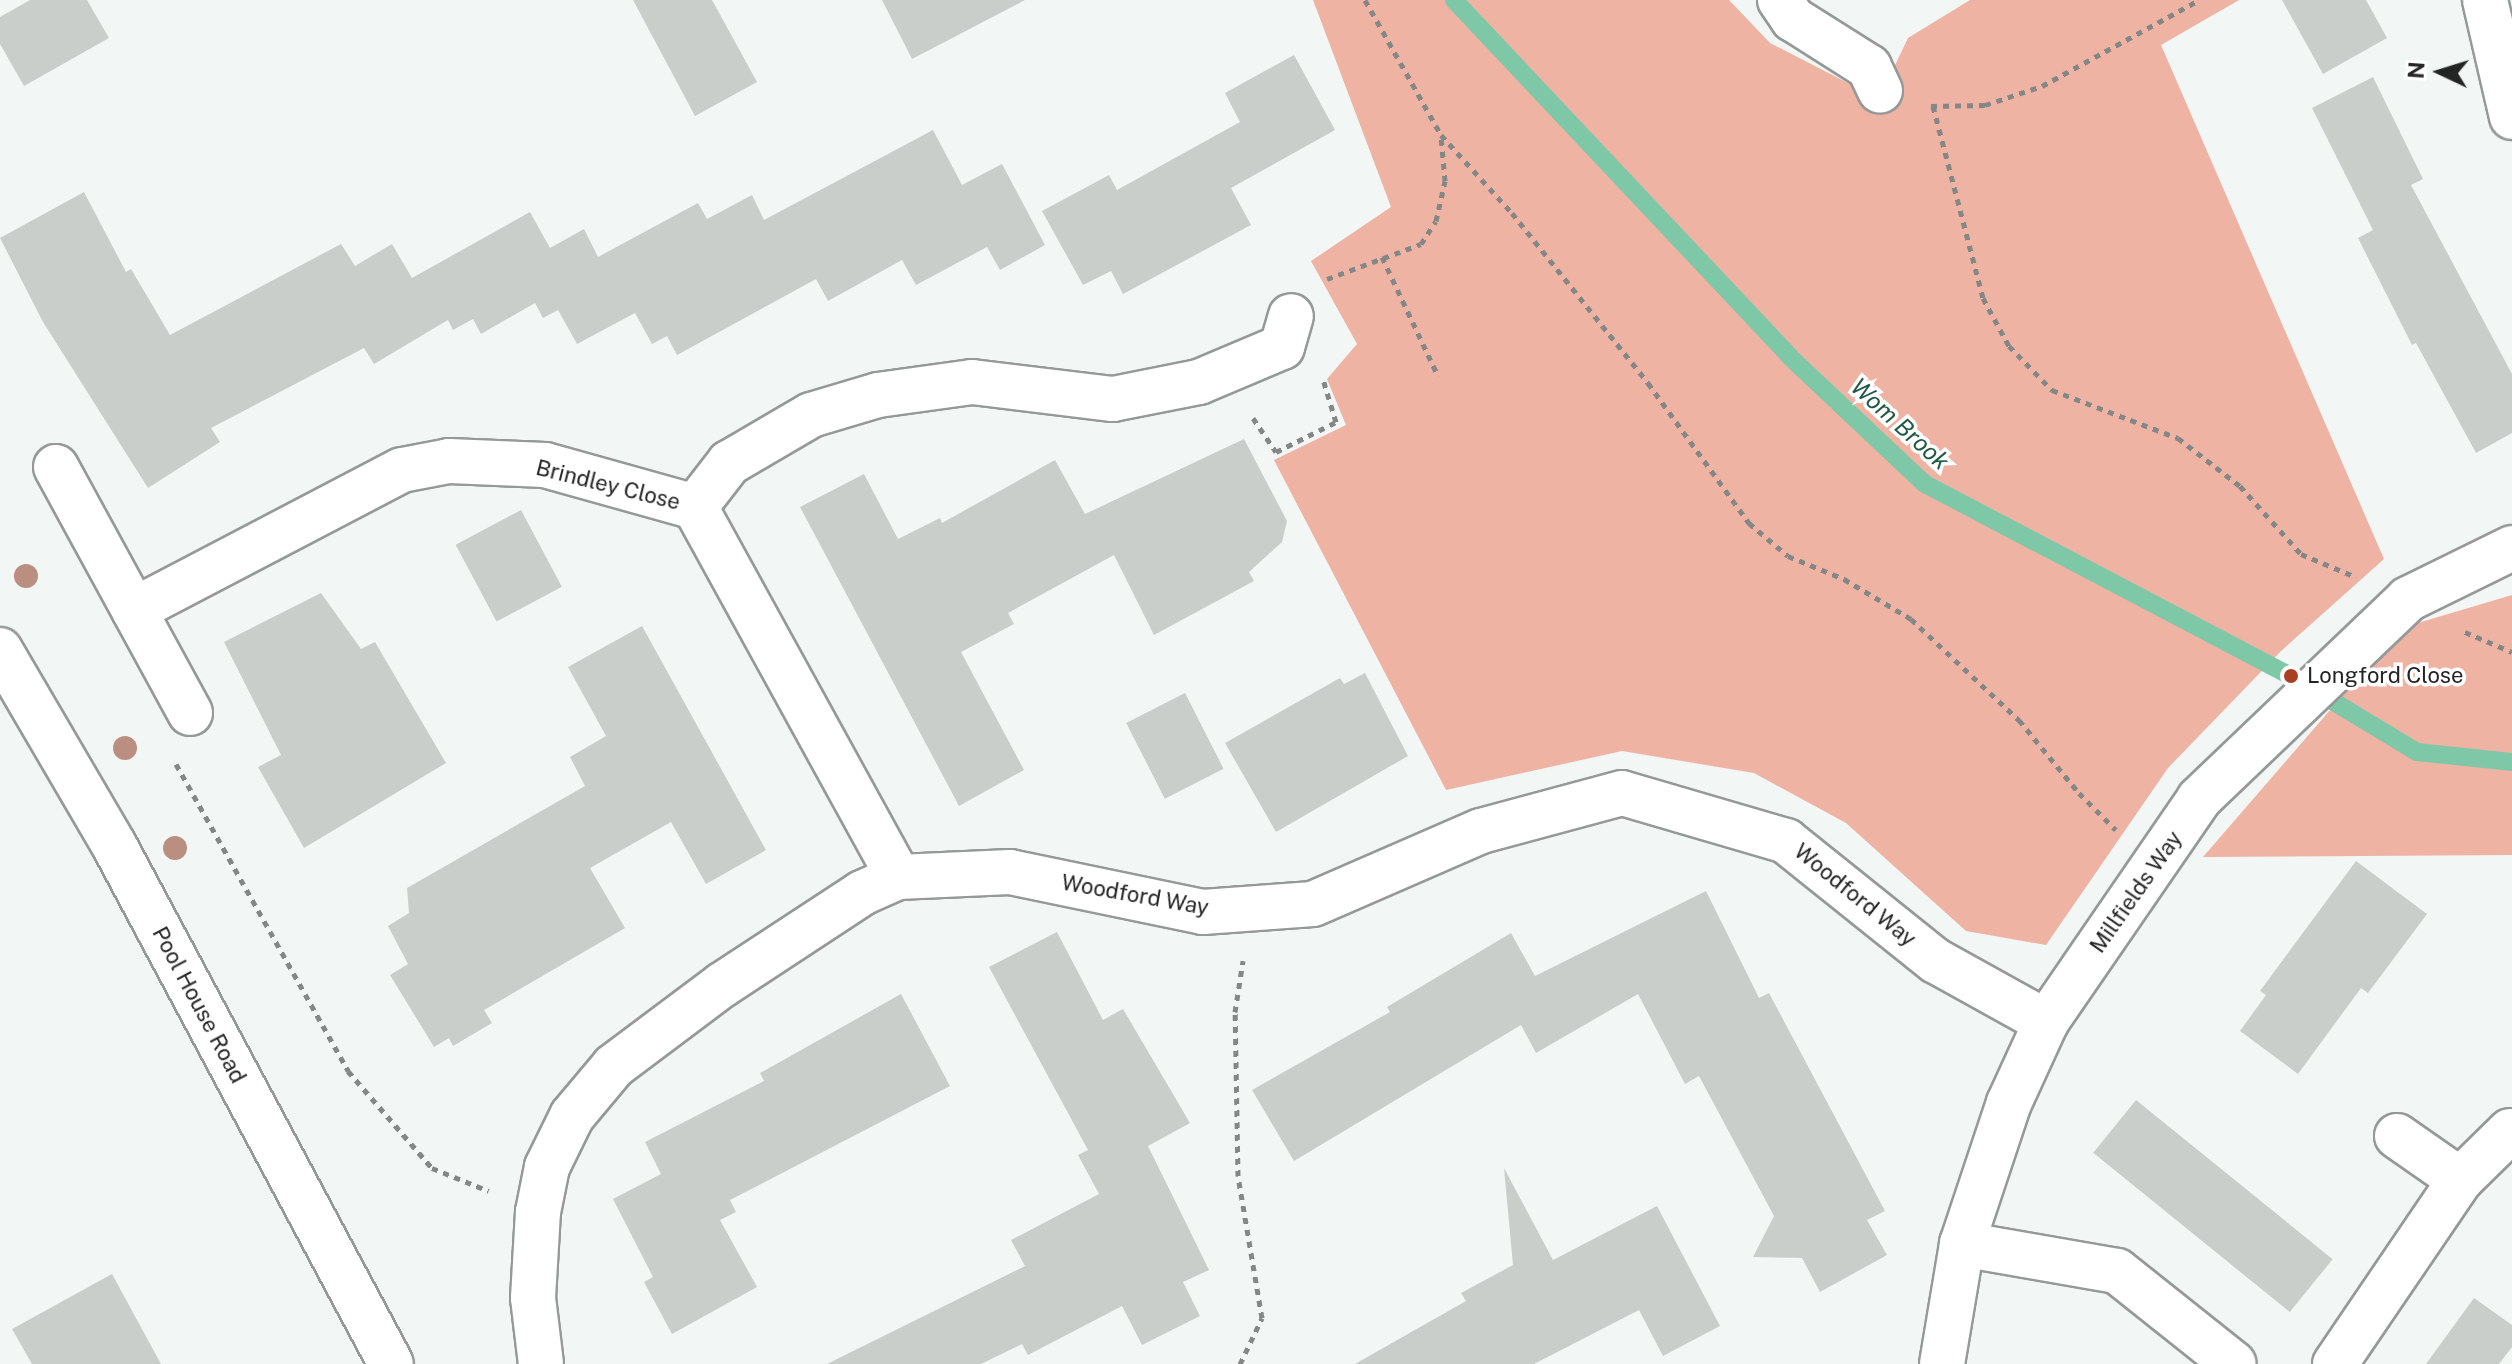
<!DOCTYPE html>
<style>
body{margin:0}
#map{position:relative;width:2512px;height:1364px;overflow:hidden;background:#f2f6f4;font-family:"Public Sans",sans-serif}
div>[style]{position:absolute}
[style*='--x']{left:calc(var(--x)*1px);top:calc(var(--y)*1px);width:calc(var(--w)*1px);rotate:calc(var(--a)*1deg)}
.green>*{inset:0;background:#eeb3a3}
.stream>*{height:18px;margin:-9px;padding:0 9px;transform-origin:9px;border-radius:9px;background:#7ec8a8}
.building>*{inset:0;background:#cacecb;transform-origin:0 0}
.path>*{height:5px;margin-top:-2.5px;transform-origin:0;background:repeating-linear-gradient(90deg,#848786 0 6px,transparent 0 12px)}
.roads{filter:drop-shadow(2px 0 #959997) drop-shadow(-2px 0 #959997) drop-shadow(0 2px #959997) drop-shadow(0 -2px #959997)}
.minor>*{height:44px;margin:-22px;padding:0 22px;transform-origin:22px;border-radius:22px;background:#fff}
.tertiary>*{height:44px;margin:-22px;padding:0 22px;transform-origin:22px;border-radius:22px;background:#fff}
.trees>*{width:24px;height:24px;margin:-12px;border-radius:50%;background:#ba8f81}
.dots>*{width:22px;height:22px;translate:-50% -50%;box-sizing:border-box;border:4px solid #fff;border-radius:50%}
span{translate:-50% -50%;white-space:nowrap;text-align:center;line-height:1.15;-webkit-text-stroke:7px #fff;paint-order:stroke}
.street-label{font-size:22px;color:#232524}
.poi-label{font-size:22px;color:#232524}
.left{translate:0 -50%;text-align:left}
.water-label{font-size:24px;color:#205a43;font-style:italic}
.north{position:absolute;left:2400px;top:32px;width:80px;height:80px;-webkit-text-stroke:6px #fff;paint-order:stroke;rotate:274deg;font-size:22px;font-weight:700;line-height:32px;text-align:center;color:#232524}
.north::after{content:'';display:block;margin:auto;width:28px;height:36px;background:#232524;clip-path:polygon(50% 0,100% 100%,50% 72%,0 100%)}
</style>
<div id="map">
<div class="green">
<div style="clip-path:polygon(1313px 0,1729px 0,1770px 43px,1879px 99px,1908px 38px,1970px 0,2239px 0,2161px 45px,2384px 559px,2281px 651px,2168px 768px,2046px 945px,1966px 931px,1846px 823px,1754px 773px,1622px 751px,1446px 790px,1274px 460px,1346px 425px,1327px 379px,1357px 344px,1311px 261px,1391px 207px)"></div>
<div style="clip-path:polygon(2512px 595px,2512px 855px,2203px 857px,2401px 628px)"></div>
</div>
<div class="stream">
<div style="--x:1454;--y:0;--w:490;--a:46.7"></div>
<div style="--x:1790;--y:357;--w:185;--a:43.3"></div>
<div style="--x:1925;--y:484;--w:413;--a:27.7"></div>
<div style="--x:2291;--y:676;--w:147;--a:31.1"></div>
<div style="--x:2417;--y:752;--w:96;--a:6"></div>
</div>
<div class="building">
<div style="clip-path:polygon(30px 0,87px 0,109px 38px,24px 86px,0 44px,0 17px)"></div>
<div style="clip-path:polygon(633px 0,712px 0,757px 82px,695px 116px)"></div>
<div style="clip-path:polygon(882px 0,1025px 0,912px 59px)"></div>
<div style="clip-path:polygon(2282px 0,2366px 0,2387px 38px,2323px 74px)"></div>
<div style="clip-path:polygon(1294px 55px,1335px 130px,1231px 188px,1251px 225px,1123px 294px,1111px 271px,1083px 285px,1042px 211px,1109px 175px,1117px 190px,1240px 122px,1225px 93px)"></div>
<div style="clip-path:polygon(2373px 77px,2423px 179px,2411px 185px,2512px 374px,2512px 433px,2476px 453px,2416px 343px,2412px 345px,2358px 238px,2373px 230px,2312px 108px)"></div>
<div style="clip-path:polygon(933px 130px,962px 185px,1002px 164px,1045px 245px,1000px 270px,987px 247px,916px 285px,902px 260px,828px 301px,816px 279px,677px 355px,667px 336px,652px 344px,635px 313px,577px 344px,558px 310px,543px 318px,535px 303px,481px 334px,473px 319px,453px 330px,448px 320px,374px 364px,364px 348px,211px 428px,220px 442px,148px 488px,43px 322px,0 238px,84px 192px,126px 272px,131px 269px,170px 335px,341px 244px,355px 266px,392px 244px,412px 278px,530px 212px,550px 248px,584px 229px,598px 257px,698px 203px,707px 219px,752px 195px,764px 220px)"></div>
<div style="clip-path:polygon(1244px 439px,1287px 521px,1282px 542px,1249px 572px,1254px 581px,1154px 635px,1114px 555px,1008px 613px,1014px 624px,961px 652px,1024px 770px,959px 806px,800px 507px,864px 474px,898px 539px,940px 518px,942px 523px,1055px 460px,1085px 514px)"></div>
<div style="left:521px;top:510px;width:87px;height:74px;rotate:62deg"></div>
<div style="clip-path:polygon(321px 593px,361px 649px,375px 642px,446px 763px,304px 848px,258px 767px,281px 755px,224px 642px)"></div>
<div style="clip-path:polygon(642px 626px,766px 850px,706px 884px,671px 822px,590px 868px,625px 928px,484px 1010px,492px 1023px,453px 1046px,449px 1038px,434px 1047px,390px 975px,408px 964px,388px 926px,409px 913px,407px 888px,585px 786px,570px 757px,606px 736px,568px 667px)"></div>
<div style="clip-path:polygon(1365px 673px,1408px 756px,1276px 832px,1225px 743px,1340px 678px,1344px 684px)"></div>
<div style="left:1185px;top:693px;width:85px;height:66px;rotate:63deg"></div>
<div style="clip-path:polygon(2356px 861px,2427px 914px,2368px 993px,2361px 988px,2298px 1074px,2240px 1031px,2266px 995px,2260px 991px)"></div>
<div style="clip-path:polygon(1706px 891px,1759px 998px,1769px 993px,1885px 1211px,1867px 1220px,1887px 1255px,1820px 1292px,1802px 1258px,1753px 1257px,1774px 1216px,1699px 1076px,1685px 1084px,1638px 994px,1536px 1053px,1521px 1025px,1294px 1161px,1252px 1090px,1390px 1012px,1387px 1007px,1511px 933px,1535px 976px)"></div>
<div style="clip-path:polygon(1057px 932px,1103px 1020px,1123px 1009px,1190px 1123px,1148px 1146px,1209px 1270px,1183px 1282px,1200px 1316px,1142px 1345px,1122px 1306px,1028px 1355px,1022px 1344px,981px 1364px,827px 1364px,1025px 1266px,1011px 1240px,1099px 1194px,1078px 1155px,1088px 1150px,989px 967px)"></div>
<div style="clip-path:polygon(901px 994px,950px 1086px,730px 1200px,736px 1212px,720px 1220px,757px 1287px,672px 1334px,644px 1282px,653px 1277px,613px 1199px,661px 1174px,645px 1142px,764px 1081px,760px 1073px)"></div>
<div style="left:2136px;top:1100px;width:253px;height:68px;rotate:39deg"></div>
<div style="clip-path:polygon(1504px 1168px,1553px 1260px,1657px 1206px,1720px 1326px,1663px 1356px,1639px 1310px,1534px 1364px,1355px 1364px,1466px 1301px,1461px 1293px,1513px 1265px)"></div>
<div style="clip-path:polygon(112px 1274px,161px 1364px,32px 1364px,12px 1329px)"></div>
<div style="clip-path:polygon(2474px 1298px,2512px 1325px,2512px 1347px,2499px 1364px,2426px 1364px)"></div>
</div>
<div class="path">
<div style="--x:1365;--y:0;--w:155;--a:60.6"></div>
<div style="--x:1441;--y:135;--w:105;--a:47.7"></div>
<div style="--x:1512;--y:213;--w:218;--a:51.3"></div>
<div style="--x:1648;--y:383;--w:173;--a:54.2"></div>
<div style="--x:1749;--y:523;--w:51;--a:40.2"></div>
<div style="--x:1788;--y:556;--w:61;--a:22.3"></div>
<div style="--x:1844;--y:579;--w:78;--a:30.8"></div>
<div style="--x:1911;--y:619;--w:148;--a:43.1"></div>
<div style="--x:2019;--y:720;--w:94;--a:50.6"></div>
<div style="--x:2079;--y:793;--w:52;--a:45"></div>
<div style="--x:1931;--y:106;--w:54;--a:-1.1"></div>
<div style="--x:1985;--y:105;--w:60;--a:-18.4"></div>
<div style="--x:2042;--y:86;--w:179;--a:-28.7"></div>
<div style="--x:1933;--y:106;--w:198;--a:75.4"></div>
<div style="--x:1983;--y:298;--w:55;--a:61.6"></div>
<div style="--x:2009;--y:346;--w:62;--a:45.7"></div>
<div style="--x:2052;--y:390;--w:135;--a:20.9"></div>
<div style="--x:2178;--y:438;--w:78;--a:37.7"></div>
<div style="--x:2240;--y:486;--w:91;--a:48.1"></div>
<div style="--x:2301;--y:554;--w:60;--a:22.7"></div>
<div style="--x:1382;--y:257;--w:132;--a:64.8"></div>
<div style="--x:1327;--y:279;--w:100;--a:-20.4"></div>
<div style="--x:1421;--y:244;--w:27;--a:-57"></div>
<div style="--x:1436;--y:221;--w:41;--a:-77.3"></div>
<div style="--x:1445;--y:181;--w:45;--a:-95.1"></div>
<div style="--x:1253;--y:418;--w:41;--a:55.9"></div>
<div style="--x:1276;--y:452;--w:67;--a:-26.6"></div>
<div style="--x:1336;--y:422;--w:45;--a:-106.8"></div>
<div style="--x:2465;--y:632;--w:51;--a:23.1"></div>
<div style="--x:176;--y:764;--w:352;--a:60.7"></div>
<div style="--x:348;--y:1071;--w:128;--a:49.1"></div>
<div style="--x:432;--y:1168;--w:61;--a:22"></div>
<div style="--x:1240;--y:1364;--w:51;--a:-64.4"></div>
<div style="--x:1262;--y:1318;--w:144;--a:-99.6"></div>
<div style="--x:1238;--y:1176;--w:164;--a:-91"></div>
<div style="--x:1235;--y:1012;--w:52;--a:-81.1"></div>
</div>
<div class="roads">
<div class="minor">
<div style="--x:1780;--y:0;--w:23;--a:56"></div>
<div style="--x:1793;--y:19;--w:90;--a:32.3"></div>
<div style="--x:1869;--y:67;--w:26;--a:65"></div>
<div style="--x:2485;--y:0;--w:120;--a:77"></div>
<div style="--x:56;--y:467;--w:280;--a:61.4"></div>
<div style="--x:695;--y:507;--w:56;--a:-52.3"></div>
<div style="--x:729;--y:463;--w:95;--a:-30.3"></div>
<div style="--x:811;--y:415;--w:70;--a:-16.6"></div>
<div style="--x:878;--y:395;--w:95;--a:-7.9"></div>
<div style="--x:972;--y:382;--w:142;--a:6.9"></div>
<div style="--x:1113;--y:399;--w:88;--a:-11.2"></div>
<div style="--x:1199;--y:382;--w:90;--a:-22.9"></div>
<div style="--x:1282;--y:347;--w:32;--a:-74"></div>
<div style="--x:134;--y:610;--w:302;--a:-27.6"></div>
<div style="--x:402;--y:470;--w:48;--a:-10.8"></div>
<div style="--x:449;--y:461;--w:96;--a:2.4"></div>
<div style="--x:545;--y:465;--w:156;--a:15.6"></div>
<div style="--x:695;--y:507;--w:422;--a:61.2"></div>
<div style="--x:2397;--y:1136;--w:77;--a:34.9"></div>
<div style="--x:1962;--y:1244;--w:157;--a:9.9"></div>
<div style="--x:2117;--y:1271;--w:149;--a:38.5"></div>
<div style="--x:541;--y:1364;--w:66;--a:-96.9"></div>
<div style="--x:533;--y:1298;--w:86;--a:-86.7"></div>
<div style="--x:538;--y:1212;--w:46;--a:-78.7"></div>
<div style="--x:547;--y:1167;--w:57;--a:-63.9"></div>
<div style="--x:572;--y:1116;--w:65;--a:-50"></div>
<div style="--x:614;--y:1066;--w:135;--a:-36.9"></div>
<div style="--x:722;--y:985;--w:168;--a:-33.3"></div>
<div style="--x:862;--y:893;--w:39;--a:-24"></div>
<div style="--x:898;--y:877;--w:112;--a:-2.6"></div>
<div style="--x:1010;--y:872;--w:197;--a:11.7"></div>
<div style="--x:1203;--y:912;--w:110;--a:-4.2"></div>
<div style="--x:1313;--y:904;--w:183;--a:-23.5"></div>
<div style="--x:1481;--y:831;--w:146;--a:-15.1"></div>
<div style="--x:1622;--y:793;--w:171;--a:16.3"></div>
<div style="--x:1786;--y:841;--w:192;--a:38.7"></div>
<div style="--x:1936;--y:961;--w:126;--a:29"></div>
<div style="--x:1942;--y:1364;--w:122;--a:-80.5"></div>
<div style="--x:1962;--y:1244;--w:149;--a:-71.6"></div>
<div style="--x:2009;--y:1103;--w:89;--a:-65.4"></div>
<div style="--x:2046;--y:1022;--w:270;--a:-55.5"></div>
<div style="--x:2199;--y:799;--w:289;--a:-43.7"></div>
<div style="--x:2408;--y:599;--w:116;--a:-26.1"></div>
<div style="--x:2335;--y:1364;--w:222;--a:-55.8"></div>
<div style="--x:2460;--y:1180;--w:70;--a:-44.4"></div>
</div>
<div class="tertiary">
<div style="--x:0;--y:650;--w:226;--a:59.7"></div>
<div style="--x:114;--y:845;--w:588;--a:61.91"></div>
</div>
</div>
<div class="trees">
<div style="left:26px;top:576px"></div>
<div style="left:125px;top:748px"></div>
<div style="left:175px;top:848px"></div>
</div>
<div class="dots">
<div style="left:2291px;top:676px;background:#a94022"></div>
</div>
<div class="street-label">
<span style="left:608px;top:485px;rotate:14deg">Brindley Close</span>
<span style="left:2136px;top:892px;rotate:-55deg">Millfields Way</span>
<span style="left:1135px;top:895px;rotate:10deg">Woodford Way</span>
<span style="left:1855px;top:895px;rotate:39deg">Woodford Way</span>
<span style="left:199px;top:1005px;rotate:62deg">Pool House Road</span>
</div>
<div class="poi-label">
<span class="left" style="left:2307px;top:676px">Longford Close</span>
</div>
<div class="water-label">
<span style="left:1900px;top:424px;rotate:42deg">Wom Brook</span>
</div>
<div class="north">N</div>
</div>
